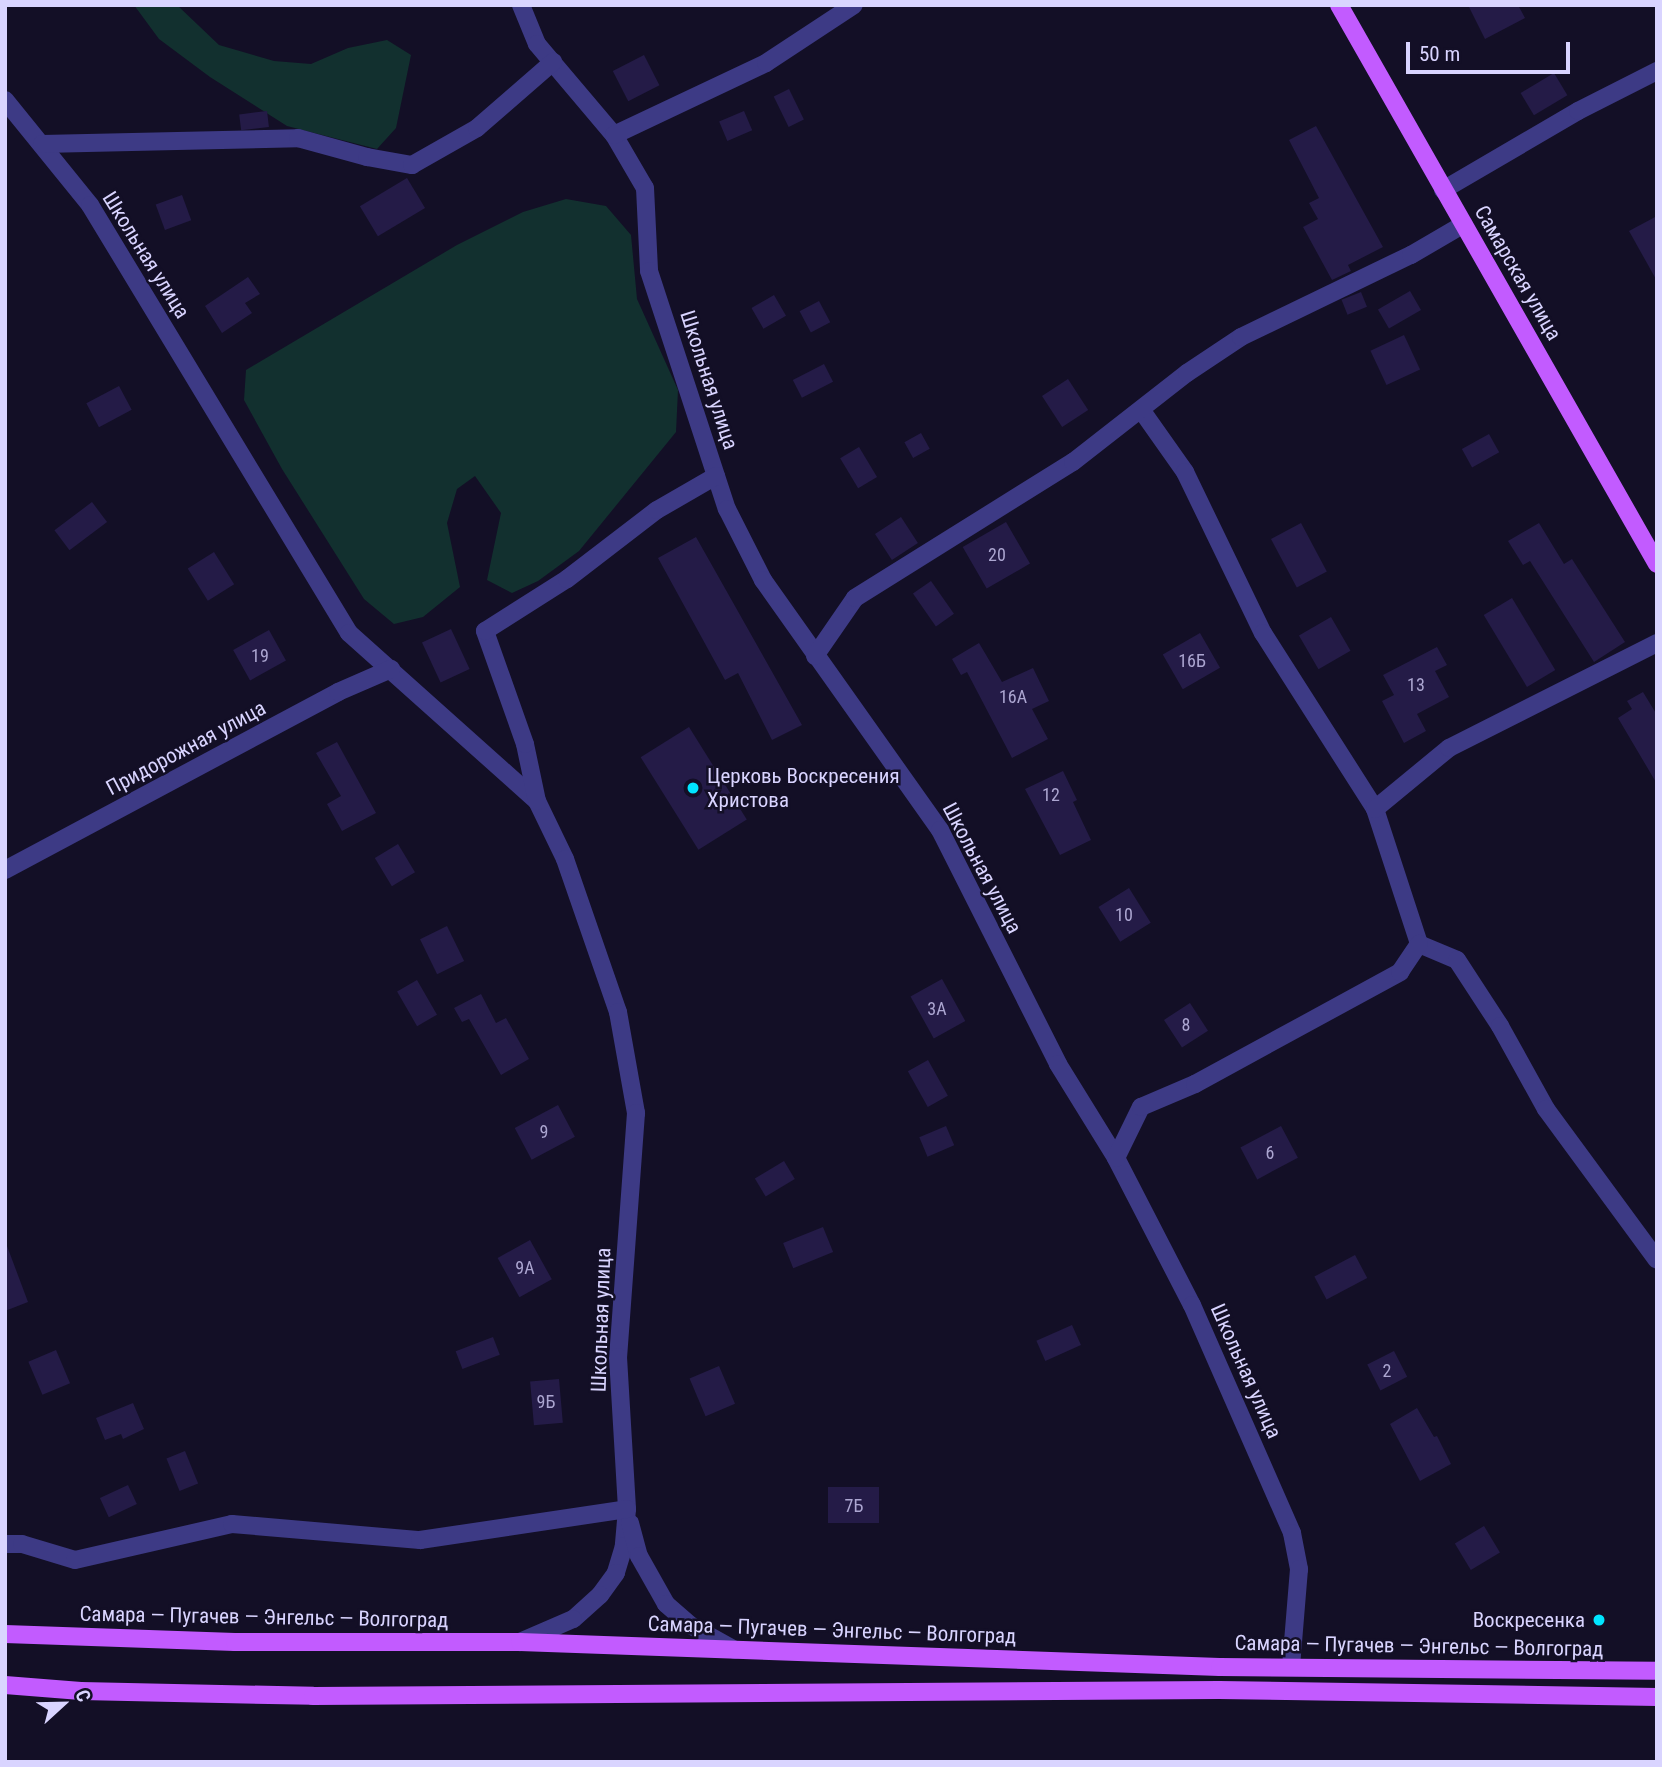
<!DOCTYPE html>
<meta charset="utf-8">
<style>
body{margin:0}
#map{position:relative;width:1662px;height:1767px;overflow:hidden;background:#130f26;font-family:"Roboto Condensed",sans-serif}
div>[style]{position:absolute}
[style*='--x']{left:calc(var(--x)*1px);top:calc(var(--y)*1px);width:calc(var(--w)*1px);rotate:calc(var(--a)*1deg)}
.green>*{inset:0;background:#12302f}
.building>*{inset:0;background:#241b47;transform-origin:0 0}
.minor>*{height:18px;margin:-9px;padding:0 9px;transform-origin:9px;border-radius:9px;background:#3d3a85}
.major>*{height:18px;margin:-9px;padding:0 9px;transform-origin:9px;border-radius:9px;background:#c25bff}
.dots>*{width:19px;height:19px;translate:-50% -50%;box-sizing:border-box;border:4px solid #130f26;border-radius:50%}
span{translate:-50% -50%;white-space:nowrap;text-align:center;line-height:1.15;-webkit-text-stroke:5px #130f26;paint-order:stroke}
.number-label{font-size:18px;color:#aca6d1}
.number-label span{-webkit-text-stroke-width:0}
.street-label{font-size:21px;color:#d9d4ff}
.poi-label{font-size:21px;color:#d9d4ff}
.left{translate:0 -50%;text-align:left}
.right{translate:-100% -50%;text-align:right}
.frame{position:absolute;inset:0;border:7px solid #d9d4ff;pointer-events:none}
.north{position:absolute;left:28px;top:1669px;width:70px;height:70px;-webkit-text-stroke:5px #130f26;paint-order:stroke;rotate:68deg;font-size:19px;font-weight:700;line-height:28px;text-align:center;color:#d9d4ff}
.north::after{content:'';display:block;margin:auto;width:24px;height:32px;background:#d9d4ff;clip-path:polygon(50% 0,100% 100%,50% 72%,0 100%)}
.scale{position:absolute;left:1406px;top:42px;width:164px;height:32px;box-sizing:border-box;border:4px solid #d9d4ff;border-top:0;padding-left:9px;font-size:21px;line-height:24px;white-space:nowrap;color:#d9d4ff;-webkit-text-stroke:5px #130f26;paint-order:stroke}
</style>
<div id="map">
<div class="green">
<div style="clip-path:polygon(134px 5px,177px 5px,219px 45px,274px 61px,311px 64px,348px 48px,387px 40px,411px 55px,396px 128px,377px 149px,287px 126px,210px 77px,159px 39px)"></div>
<div style="clip-path:polygon(566px 199px,606px 206px,631px 235px,637px 299px,678px 390px,676px 432px,579px 551px,538px 581px,512px 593px,487px 580px,501px 513px,475px 476px,457px 489px,447px 523px,460px 587px,423px 617px,394px 624px,364px 599px,282px 469px,244px 400px,246px 370px,457px 245px,523px 212px)"></div>
<div style="clip-path:polygon(665px 1760px,1282px 1761px,1317px 1762px,631px 1762px)"></div>
</div>
<div class="building">
<div style="clip-path:polygon(1468px 5px,1518px 5px,1525px 18px,1485px 39px)"></div>
<div style="left:644px;top:55px;width:34px;height:35px;rotate:63deg"></div>
<div style="left:1554px;top:73px;width:26px;height:39px;rotate:59deg"></div>
<div style="left:789px;top:89px;width:34px;height:17px;rotate:64deg"></div>
<div style="left:267px;top:111px;width:16px;height:28px;rotate:83deg"></div>
<div style="left:744px;top:111px;width:21px;height:27px;rotate:67deg"></div>
<div style="clip-path:polygon(1316px 126px,1383px 247px,1348px 265px,1351px 271px,1332px 280px,1303px 227px,1318px 219px,1309px 203px,1319px 198px,1289px 140px)"></div>
<div style="left:407px;top:178px;width:35px;height:55px;rotate:59deg"></div>
<div style="left:182px;top:195px;width:27px;height:28px;rotate:70deg"></div>
<div style="clip-path:polygon(1657px 216px,1657px 281px,1629px 231px)"></div>
<div style="clip-path:polygon(248px 277px,260px 294px,245px 303px,252px 313px,222px 333px,205px 306px)"></div>
<div style="left:1410px;top:291px;width:22px;height:37px;rotate:60deg"></div>
<div style="left:1361px;top:292px;width:16px;height:21px;rotate:68deg"></div>
<div style="left:774px;top:295px;width:24px;height:26px;rotate:60deg"></div>
<div style="left:819px;top:301px;width:24px;height:22px;rotate:62deg"></div>
<div style="left:1404px;top:335px;width:38px;height:37px;rotate:65deg"></div>
<div style="left:824px;top:364px;width:20px;height:35px;rotate:63deg"></div>
<div style="left:1068px;top:379px;width:37px;height:31px;rotate:57deg"></div>
<div style="left:119px;top:386px;width:27px;height:37px;rotate:62deg"></div>
<div style="left:921px;top:433px;width:18px;height:19px;rotate:61deg"></div>
<div style="left:1489px;top:434px;width:21px;height:31px;rotate:61deg"></div>
<div style="left:859px;top:447px;width:35px;height:22px;rotate:59deg"></div>
<div style="left:92px;top:502px;width:25px;height:47px;rotate:53deg"></div>
<div style="left:901px;top:517px;width:31px;height:31px;rotate:57deg"></div>
<div style="left:1006px;top:522px;width:48px;height:50px;rotate:60deg"></div>
<div style="left:1301px;top:523px;width:55px;height:34px;rotate:62deg"></div>
<div style="clip-path:polygon(1539px 523px,1564px 564px,1572px 559px,1625px 642px,1594px 662px,1530px 561px,1523px 565px,1508px 541px)"></div>
<div style="clip-path:polygon(696px 537px,802px 725px,772px 740px,738px 673px,725px 680px,658px 558px)"></div>
<div style="left:214px;top:552px;width:38px;height:31px;rotate:58deg"></div>
<div style="left:931px;top:581px;width:40px;height:22px;rotate:55deg"></div>
<div style="left:1512px;top:598px;width:84px;height:33px;rotate:59deg"></div>
<div style="left:1331px;top:617px;width:39px;height:37px;rotate:60deg"></div>
<div style="left:451px;top:629px;width:44px;height:32px;rotate:65deg"></div>
<div style="left:269px;top:630px;width:35px;height:41px;rotate:61deg"></div>
<div style="left:1200px;top:633px;width:40px;height:43px;rotate:60deg"></div>
<div style="clip-path:polygon(979px 643px,1002px 682px,1033px 668px,1049px 701px,1032px 709px,1048px 739px,1012px 758px,967px 672px,961px 675px,952px 659px)"></div>
<div style="clip-path:polygon(1437px 647px,1447px 665px,1435px 671px,1449px 697px,1417px 714px,1426px 731px,1404px 743px,1382px 701px,1394px 695px,1383px 675px)"></div>
<div style="clip-path:polygon(1643px 692px,1657px 715px,1657px 784px,1618px 718px,1632px 709px,1627px 701px)"></div>
<div style="left:689px;top:727px;width:109px;height:57px;rotate:58deg"></div>
<div style="clip-path:polygon(337px 742px,376px 813px,342px 831px,327px 804px,341px 796px,316px 753px)"></div>
<div style="clip-path:polygon(1063px 771px,1077px 800px,1073px 802px,1091px 840px,1060px 855px,1025px 789px)"></div>
<div style="left:398px;top:844px;width:33px;height:27px;rotate:59deg"></div>
<div style="left:1129px;top:888px;width:41px;height:36px;rotate:58deg"></div>
<div style="left:447px;top:926px;width:39px;height:30px;rotate:64deg"></div>
<div style="left:942px;top:979px;width:48px;height:36px;rotate:61deg"></div>
<div style="left:417px;top:980px;width:40px;height:23px;rotate:60deg"></div>
<div style="clip-path:polygon(481px 994px,496px 1023px,506px 1018px,529px 1059px,501px 1075px,469px 1019px,462px 1022px,454px 1008px)"></div>
<div style="left:1190px;top:1003px;width:33px;height:31px;rotate:57deg"></div>
<div style="left:928px;top:1060px;width:41px;height:23px;rotate:61deg"></div>
<div style="left:558px;top:1105px;width:36px;height:49px;rotate:62deg"></div>
<div style="left:946px;top:1126px;width:21px;height:29px;rotate:67deg"></div>
<div style="left:1281px;top:1126px;width:36px;height:46px;rotate:62deg"></div>
<div style="left:784px;top:1161px;width:21px;height:34px;rotate:59deg"></div>
<div style="left:823px;top:1227px;width:27px;height:43px;rotate:68deg"></div>
<div style="left:530px;top:1240px;width:45px;height:37px;rotate:61deg"></div>
<div style="clip-path:polygon(7px 1246px,28px 1302px,5px 1311px,5px 1247px)"></div>
<div style="left:1355px;top:1255px;width:26px;height:46px;rotate:62deg"></div>
<div style="left:1072px;top:1325px;width:22px;height:39px;rotate:66deg"></div>
<div style="left:493px;top:1337px;width:19px;height:40px;rotate:69deg"></div>
<div style="left:56px;top:1350px;width:36px;height:30px;rotate:67deg"></div>
<div style="left:1394px;top:1351px;width:29px;height:30px;rotate:63deg"></div>
<div style="left:719px;top:1366px;width:41px;height:32px;rotate:67deg"></div>
<div style="left:559px;top:1379px;width:44px;height:29px;rotate:85deg"></div>
<div style="clip-path:polygon(133px 1403px,144px 1429px,123px 1439px,121px 1434px,105px 1440px,96px 1418px)"></div>
<div style="clip-path:polygon(1417px 1408px,1434px 1437px,1437px 1436px,1451px 1464px,1420px 1481px,1390px 1424px)"></div>
<div style="left:185px;top:1451px;width:35px;height:20px;rotate:68deg"></div>
<div style="left:128px;top:1485px;width:21px;height:31px;rotate:65deg"></div>
<div style="left:879px;top:1487px;width:36px;height:51px;rotate:90deg"></div>
<div style="left:1484px;top:1526px;width:31px;height:34px;rotate:59deg"></div>
</div>
<div class="minor">
<div style="--x:521;--y:5;--w:42;--a:67.7"></div>
<div style="--x:537;--y:44;--w:119;--a:49.8"></div>
<div style="--x:614;--y:135;--w:61;--a:59.7"></div>
<div style="--x:645;--y:188;--w:83;--a:87.2"></div>
<div style="--x:649;--y:271;--w:250;--a:71.9"></div>
<div style="--x:727;--y:509;--w:80;--a:63.1"></div>
<div style="--x:763;--y:580;--w:306;--a:54.7"></div>
<div style="--x:940;--y:830;--w:262;--a:63.2"></div>
<div style="--x:1058;--y:1064;--w:110;--a:58.3"></div>
<div style="--x:1116;--y:1158;--w:165;--a:62.7"></div>
<div style="--x:1192;--y:1305;--w:249;--a:66.3"></div>
<div style="--x:1292;--y:1533;--w:37;--a:79"></div>
<div style="--x:1299;--y:1569;--w:98;--a:94.7"></div>
<div style="--x:5;--y:100;--w:135;--a:51"></div>
<div style="--x:90;--y:205;--w:500;--a:58.82"></div>
<div style="--x:349;--y:633;--w:252;--a:41.8"></div>
<div style="--x:537;--y:801;--w:64;--a:64.2"></div>
<div style="--x:565;--y:859;--w:162;--a:70.9"></div>
<div style="--x:618;--y:1012;--w:103;--a:79.9"></div>
<div style="--x:636;--y:1113;--w:245;--a:94.2"></div>
<div style="--x:618;--y:1357;--w:152;--a:86.6"></div>
<div style="--x:627;--y:1509;--w:37;--a:95"></div>
<div style="--x:624;--y:1546;--w:28;--a:107"></div>
<div style="--x:616;--y:1573;--w:27;--a:126"></div>
<div style="--x:600;--y:1595;--w:36;--a:138"></div>
<div style="--x:573;--y:1619;--w:58;--a:156.5"></div>
<div style="--x:614;--y:135;--w:168;--a:-25.3"></div>
<div style="--x:766;--y:63;--w:105;--a:-33.4"></div>
<div style="--x:42;--y:144;--w:256;--a:-1.3"></div>
<div style="--x:298;--y:138;--w:72;--a:15.4"></div>
<div style="--x:367;--y:157;--w:46;--a:10.1"></div>
<div style="--x:412;--y:165;--w:75;--a:-29.6"></div>
<div style="--x:477;--y:128;--w:101;--a:-41"></div>
<div style="--x:1443;--y:190;--w:156;--a:-30.3"></div>
<div style="--x:1578;--y:111;--w:89;--a:-26.9"></div>
<div style="--x:1142;--y:411;--w:75;--a:54.8"></div>
<div style="--x:1185;--y:472;--w:179;--a:64.2"></div>
<div style="--x:1263;--y:633;--w:209;--a:57.5"></div>
<div style="--x:1375;--y:809;--w:142;--a:71.9"></div>
<div style="--x:1419;--y:944;--w:41;--a:22.8"></div>
<div style="--x:1457;--y:960;--w:79;--a:56.9"></div>
<div style="--x:1500;--y:1026;--w:95;--a:61"></div>
<div style="--x:1546;--y:1109;--w:187;--a:53.7"></div>
<div style="--x:815;--y:656;--w:70;--a:-55.4"></div>
<div style="--x:855;--y:598;--w:257;--a:-32"></div>
<div style="--x:1073;--y:462;--w:145;--a:-38"></div>
<div style="--x:1187;--y:373;--w:65;--a:-33.7"></div>
<div style="--x:1241;--y:337;--w:189;--a:-25.8"></div>
<div style="--x:1411;--y:255;--w:61;--a:-30.3"></div>
<div style="--x:537;--y:801;--w:58;--a:-101.9"></div>
<div style="--x:525;--y:744;--w:120;--a:-109.5"></div>
<div style="--x:485;--y:631;--w:97;--a:-32.4"></div>
<div style="--x:567;--y:579;--w:113;--a:-37.5"></div>
<div style="--x:657;--y:510;--w:68;--a:-30"></div>
<div style="--x:1375;--y:809;--w:96;--a:-39.5"></div>
<div style="--x:1449;--y:748;--w:233;--a:-26.8"></div>
<div style="--x:5;--y:870;--w:378;--a:-28.1"></div>
<div style="--x:338;--y:692;--w:58;--a:-23.5"></div>
<div style="--x:1116;--y:1158;--w:57;--a:-63.9"></div>
<div style="--x:1141;--y:1107;--w:59;--a:-23.1"></div>
<div style="--x:1195;--y:1084;--w:234;--a:-28.6"></div>
<div style="--x:1400;--y:972;--w:34;--a:-56"></div>
<div style="--x:630;--y:1523;--w:34;--a:75"></div>
<div style="--x:639;--y:1556;--w:55;--a:60.6"></div>
<div style="--x:666;--y:1604;--w:32;--a:41"></div>
<div style="--x:690;--y:1625;--w:51;--a:29.1"></div>
<div style="--x:5;--y:1544;--w:17;--a:0"></div>
<div style="--x:22;--y:1544;--w:55;--a:16.8"></div>
<div style="--x:75;--y:1560;--w:161;--a:-12.9"></div>
<div style="--x:232;--y:1524;--w:189;--a:4.9"></div>
<div style="--x:420;--y:1540;--w:209;--a:-8.5"></div>
</div>
<div class="major">
<div style="--x:1339;--y:5;--w:643;--a:60.37"></div>
<div style="--x:5;--y:1634;--w:230;--a:2"></div>
<div style="--x:235;--y:1642;--w:285;--a:0"></div>
<div style="--x:520;--y:1642;--w:700;--a:2.05"></div>
<div style="--x:1220;--y:1667;--w:437;--a:0.5"></div>
<div style="--x:5;--y:1685;--w:76;--a:4.5"></div>
<div style="--x:81;--y:1691;--w:232;--a:1.2"></div>
<div style="--x:313;--y:1696;--w:906;--a:-0.38"></div>
<div style="--x:1219;--y:1690;--w:438;--a:0.9"></div>
</div>
<div class="dots">
<div style="left:693px;top:788px;background:#00e5ff"></div>
<div style="left:1599px;top:1620px;background:#00e5ff"></div>
</div>
<div class="number-label">
<span style="left:997px;top:555px">20</span>
<span style="left:260px;top:656px">19</span>
<span style="left:1192px;top:661px">16Б</span>
<span style="left:1416px;top:685px">13</span>
<span style="left:1013px;top:697px">16А</span>
<span style="left:1051px;top:795px">12</span>
<span style="left:1124px;top:915px">10</span>
<span style="left:937px;top:1009px">3А</span>
<span style="left:1186px;top:1025px">8</span>
<span style="left:544px;top:1132px">9</span>
<span style="left:1270px;top:1153px">6</span>
<span style="left:525px;top:1268px">9А</span>
<span style="left:1387px;top:1371px">2</span>
<span style="left:546px;top:1402px">9Б</span>
<span style="left:854px;top:1506px">7Б</span>
</div>
<div class="street-label">
<span style="left:146px;top:255px;rotate:58deg">Школьная улица</span>
<span style="left:1518px;top:273px;rotate:60deg">Самарская улица</span>
<span style="left:709px;top:380px;rotate:72deg">Школьная улица</span>
<span style="left:186px;top:748px;rotate:-28deg">Придорожная улица</span>
<span style="left:982px;top:868px;rotate:62deg">Школьная улица</span>
<span style="left:601px;top:1320px;rotate:-88deg">Школьная улица</span>
<span style="left:1246px;top:1371px;rotate:66deg">Школьная улица</span>
<span style="left:264px;top:1617px;rotate:1deg">Самара — Пугачев — Энгельс — Волгоград</span>
<span style="left:832px;top:1630px;rotate:2deg">Самара — Пугачев — Энгельс — Волгоград</span>
<span style="left:1419px;top:1646px;rotate:1deg">Самара — Пугачев — Энгельс — Волгоград</span>
</div>
<div class="poi-label">
<span class="left" style="left:707px;top:788px">Церковь Воскресения<br>Христова</span>
<span class="right" style="left:1585px;top:1620px">Воскресенка</span>
</div>
<div class="frame"></div>
<div class="north">С</div>
<div class="scale">50 m</div>
</div>
